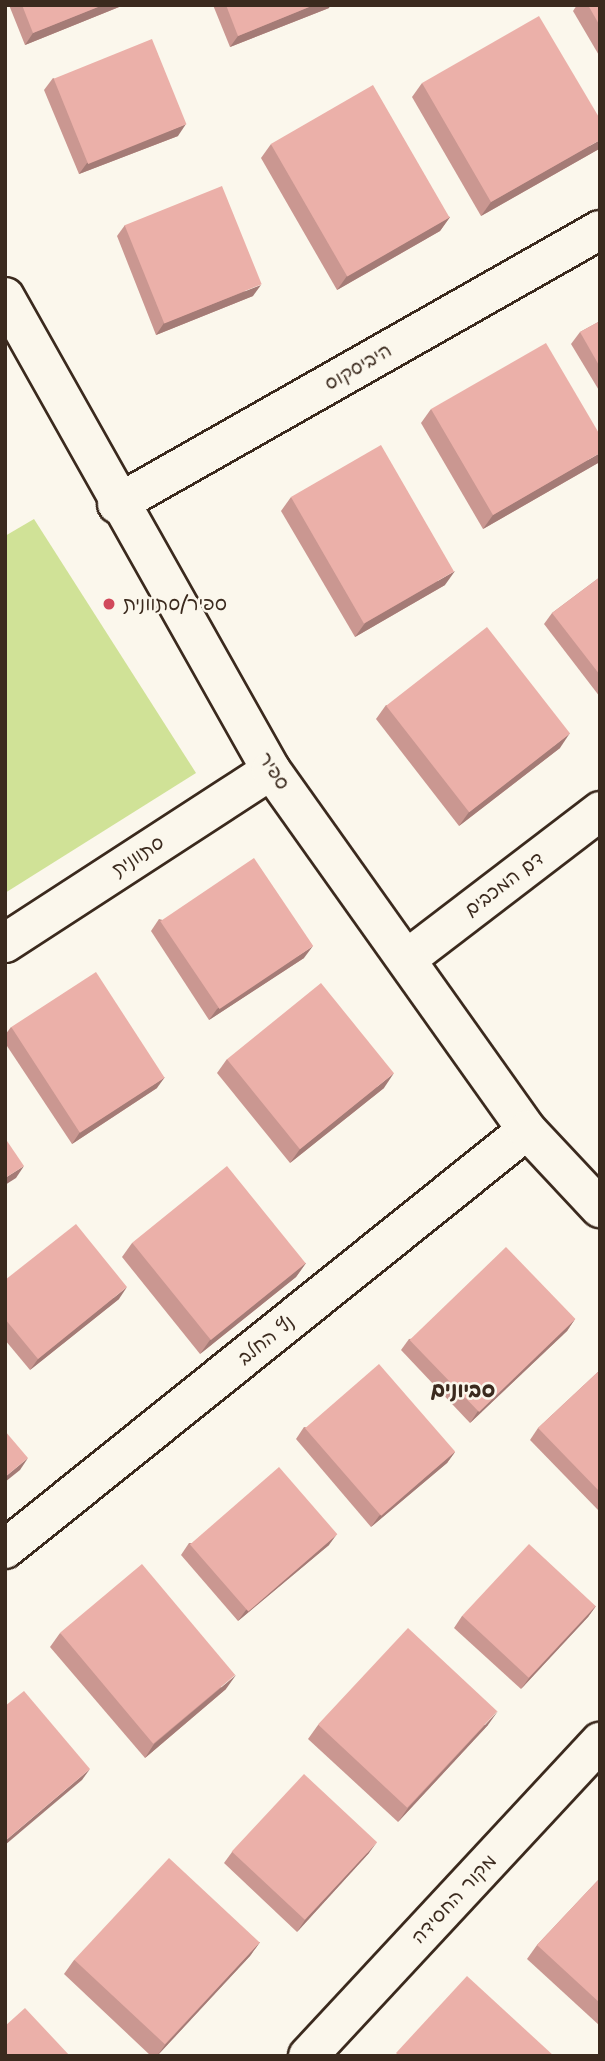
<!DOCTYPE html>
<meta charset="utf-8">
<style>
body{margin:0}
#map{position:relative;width:605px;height:2061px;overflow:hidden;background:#fbf7ec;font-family:"Shantell Sans","Playpen Sans Hebrew",sans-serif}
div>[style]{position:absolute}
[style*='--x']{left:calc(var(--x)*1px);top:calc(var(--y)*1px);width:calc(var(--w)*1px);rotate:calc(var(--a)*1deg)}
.green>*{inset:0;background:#d0e297}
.roads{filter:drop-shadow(2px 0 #3b2a1e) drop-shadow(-2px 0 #3b2a1e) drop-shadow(0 2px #3b2a1e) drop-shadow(0 -2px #3b2a1e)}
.street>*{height:38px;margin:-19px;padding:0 19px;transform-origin:19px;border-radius:19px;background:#fbf7ec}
.secondary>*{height:38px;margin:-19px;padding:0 19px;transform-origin:19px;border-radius:19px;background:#fbf7ec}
.wall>*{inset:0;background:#ca9791}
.shaded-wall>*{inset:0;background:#a47b76}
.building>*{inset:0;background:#ebb0a9;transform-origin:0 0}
.dots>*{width:19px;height:19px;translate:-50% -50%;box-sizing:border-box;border:4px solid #fbf7ec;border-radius:50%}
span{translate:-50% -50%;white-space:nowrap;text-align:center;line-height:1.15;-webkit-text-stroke:5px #fbf7ec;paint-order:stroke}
.street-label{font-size:19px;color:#3b2a1e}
.poi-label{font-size:19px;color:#3b2a1e}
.left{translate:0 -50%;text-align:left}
.neighbourhood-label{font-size:21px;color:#3b2a1e;font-weight:700}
.frame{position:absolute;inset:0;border:7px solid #3b2a1e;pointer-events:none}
</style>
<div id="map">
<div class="green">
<div style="clip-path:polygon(34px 519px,196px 773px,5px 893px,5px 536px)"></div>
</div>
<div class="roads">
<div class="street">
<div style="--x:117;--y:504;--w:555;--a:-29.57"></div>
<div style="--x:5;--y:943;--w:317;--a:-33"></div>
<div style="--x:408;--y:958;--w:242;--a:-37.4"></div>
<div style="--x:5;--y:1549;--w:669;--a:-38.75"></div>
<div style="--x:308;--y:2056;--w:429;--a:-47.1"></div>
</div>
<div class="secondary">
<div style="--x:5;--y:297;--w:543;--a:60.65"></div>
<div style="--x:271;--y:770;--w:442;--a:54.6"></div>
<div style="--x:527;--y:1130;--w:107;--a:46.9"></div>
</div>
</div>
<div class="wall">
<div style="clip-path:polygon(9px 5px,124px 5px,25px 45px)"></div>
<div style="clip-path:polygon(213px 5px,330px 5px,329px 8px,230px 47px)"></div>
<div style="clip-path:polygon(577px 5px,600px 5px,600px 57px,573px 11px)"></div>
<div style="clip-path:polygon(53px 78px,178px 136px,79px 174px,44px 90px)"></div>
<div style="clip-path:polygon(422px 83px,599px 149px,481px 216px,412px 97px)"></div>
<div style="clip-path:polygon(271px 144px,450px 217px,440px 231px,337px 290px,261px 158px)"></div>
<div style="clip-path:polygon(125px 225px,253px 296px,156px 335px,117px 236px)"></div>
<div style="clip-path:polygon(600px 321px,600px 392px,571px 344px,580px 332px)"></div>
<div style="clip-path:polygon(431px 409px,598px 463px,483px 529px,421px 423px)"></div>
<div style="clip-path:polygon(291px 497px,445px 585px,355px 637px,281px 511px)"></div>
<div style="clip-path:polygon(600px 577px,600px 697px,544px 624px,552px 613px)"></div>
<div style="clip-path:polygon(386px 705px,560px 748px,459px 826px,376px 719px)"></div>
<div style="clip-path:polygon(159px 919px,304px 958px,209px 1020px,151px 931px)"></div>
<div style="clip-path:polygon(11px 1027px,157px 1088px,72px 1144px,5px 1043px,5px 1035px)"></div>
<div style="clip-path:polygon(227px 1059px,384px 1088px,290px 1163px,217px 1073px)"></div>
<div style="clip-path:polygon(132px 1243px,306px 1263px,296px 1277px,200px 1354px,122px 1257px)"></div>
<div style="clip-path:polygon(5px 1280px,119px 1299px,30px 1370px,5px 1340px)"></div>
<div style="clip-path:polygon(575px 1319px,567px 1331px,470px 1423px,401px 1350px,409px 1339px)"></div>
<div style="clip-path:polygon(600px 1370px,600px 1512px,530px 1440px,538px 1428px)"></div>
<div style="clip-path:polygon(304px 1427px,455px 1452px,447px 1463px,371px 1527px,296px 1439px)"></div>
<div style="clip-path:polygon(189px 1543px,329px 1545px,238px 1621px,181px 1555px)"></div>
<div style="clip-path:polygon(596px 1606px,588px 1617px,521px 1689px,454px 1628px,462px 1616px)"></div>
<div style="clip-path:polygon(60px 1633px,226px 1689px,145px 1758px,50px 1647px)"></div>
<div style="clip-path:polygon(318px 1725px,488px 1725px,398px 1822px,308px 1739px)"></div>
<div style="clip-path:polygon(232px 1852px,369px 1853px,297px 1932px,224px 1863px)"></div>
<div style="clip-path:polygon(600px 1878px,600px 2026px,527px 1959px,537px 1945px)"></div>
<div style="clip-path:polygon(260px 1942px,250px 1956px,157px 2056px,151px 2056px,64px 1974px,74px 1960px)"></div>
</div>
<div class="shaded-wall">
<div style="clip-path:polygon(103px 5px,124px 5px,25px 45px,33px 33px)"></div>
<div style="clip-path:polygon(314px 5px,330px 5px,329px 8px,230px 47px,238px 36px)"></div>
<div style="clip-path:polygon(186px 124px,178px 136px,79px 174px,87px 163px)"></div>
<div style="clip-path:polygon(600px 140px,600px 147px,599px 149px,481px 216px,491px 202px)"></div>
<div style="clip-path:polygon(450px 217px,440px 231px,337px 290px,347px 276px)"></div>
<div style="clip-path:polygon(261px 285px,253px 296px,156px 335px,164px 323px)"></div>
<div style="clip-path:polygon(600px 453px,600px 460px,598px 463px,483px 529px,493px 515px)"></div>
<div style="clip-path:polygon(455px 571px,445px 585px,355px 637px,365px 623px)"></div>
<div style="clip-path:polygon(570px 733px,560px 748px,459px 826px,469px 812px)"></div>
<div style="clip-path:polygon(313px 946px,304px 958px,209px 1020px,217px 1009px)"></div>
<div style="clip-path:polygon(394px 1073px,384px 1088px,290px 1163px,300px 1149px)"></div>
<div style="clip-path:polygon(165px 1077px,157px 1088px,72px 1144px,80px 1132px)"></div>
<div style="clip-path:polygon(24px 1166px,16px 1178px,5px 1185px,5px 1178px)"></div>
<div style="clip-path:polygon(306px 1263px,296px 1277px,200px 1354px,210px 1340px)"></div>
<div style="clip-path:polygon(127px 1287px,119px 1299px,30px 1370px,38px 1359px)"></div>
<div style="clip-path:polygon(575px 1319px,567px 1331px,470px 1423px,478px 1411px)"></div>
<div style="clip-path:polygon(455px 1452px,447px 1463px,371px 1527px,379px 1516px)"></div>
<div style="clip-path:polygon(28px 1458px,20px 1470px,5px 1482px,5px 1477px)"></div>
<div style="clip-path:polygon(337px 1534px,329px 1545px,238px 1621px,246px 1610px)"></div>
<div style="clip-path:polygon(596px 1606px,588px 1617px,521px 1689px,529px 1678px)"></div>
<div style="clip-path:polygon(236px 1675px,226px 1689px,145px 1758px,154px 1744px)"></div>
<div style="clip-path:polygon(498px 1711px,488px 1725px,398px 1822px,408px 1808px)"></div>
<div style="clip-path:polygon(90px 1769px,82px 1780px,5px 1845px,5px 1841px)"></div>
<div style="clip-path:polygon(377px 1842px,369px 1853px,297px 1932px,305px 1920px)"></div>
<div style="clip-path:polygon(260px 1942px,250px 1956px,157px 2056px,165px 2045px)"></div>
</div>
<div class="building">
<div style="clip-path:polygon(22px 5px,103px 5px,33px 33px)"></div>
<div style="clip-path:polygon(226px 5px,314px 5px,238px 36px)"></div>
<div style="clip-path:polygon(588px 5px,600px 5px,600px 26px)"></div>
<div style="clip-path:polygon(539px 16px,600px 119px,600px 140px,491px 202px,422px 83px)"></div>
<div style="left:152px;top:39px;width:92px;height:106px;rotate:68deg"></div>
<div style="left:373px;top:85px;width:153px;height:118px;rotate:60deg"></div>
<div style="left:222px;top:186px;width:106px;height:105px;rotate:68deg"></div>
<div style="clip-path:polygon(600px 321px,600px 367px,580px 332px)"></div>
<div style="clip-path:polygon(546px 343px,600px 435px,600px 453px,493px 515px,431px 409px)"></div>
<div style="left:381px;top:445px;width:146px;height:104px;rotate:60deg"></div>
<div style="clip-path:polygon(600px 577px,600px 675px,552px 613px)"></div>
<div style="left:487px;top:627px;width:135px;height:128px;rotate:52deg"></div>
<div style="left:254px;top:858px;width:106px;height:113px;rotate:56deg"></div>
<div style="left:96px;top:972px;width:126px;height:101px;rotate:57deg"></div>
<div style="left:321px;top:983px;width:116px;height:121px;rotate:51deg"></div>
<div style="clip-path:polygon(5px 1138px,24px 1166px,5px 1178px)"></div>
<div style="left:227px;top:1166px;width:125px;height:122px;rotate:51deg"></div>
<div style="clip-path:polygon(76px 1224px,127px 1287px,38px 1359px,5px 1319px,5px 1280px)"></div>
<div style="left:506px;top:1247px;width:100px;height:134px;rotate:46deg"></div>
<div style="left:379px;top:1364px;width:116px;height:98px;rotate:49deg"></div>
<div style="clip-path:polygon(600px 1370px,600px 1492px,538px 1428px)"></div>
<div style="clip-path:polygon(5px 1431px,28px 1458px,5px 1477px)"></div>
<div style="left:279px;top:1467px;width:89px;height:118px;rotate:49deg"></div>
<div style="left:529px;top:1544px;width:91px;height:98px;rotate:43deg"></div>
<div style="left:142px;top:1564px;width:145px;height:107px;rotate:50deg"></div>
<div style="left:408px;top:1628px;width:122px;height:132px;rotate:43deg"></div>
<div style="clip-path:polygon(24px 1691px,90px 1769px,5px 1841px,5px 1706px)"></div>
<div style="left:304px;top:1774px;width:100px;height:106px;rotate:43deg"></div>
<div style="left:169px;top:1858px;width:124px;height:139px;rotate:43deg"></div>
<div style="clip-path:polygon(600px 1878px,600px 2003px,537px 1945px)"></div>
<div style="clip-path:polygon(467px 1976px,554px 2056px,399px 2056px,396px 2053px)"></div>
<div style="clip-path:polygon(25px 2008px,70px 2056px,5px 2056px,5px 2026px)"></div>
</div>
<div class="dots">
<div style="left:109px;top:604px;background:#d1495b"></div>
</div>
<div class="street-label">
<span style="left:358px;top:367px;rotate:-30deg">היביסקוס</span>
<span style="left:274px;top:771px;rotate:57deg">ספיר</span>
<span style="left:138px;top:856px;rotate:-33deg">סתוונית</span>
<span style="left:504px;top:884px;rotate:-37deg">דם המכבים</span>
<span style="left:266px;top:1340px;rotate:-39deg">נץ החלב</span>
<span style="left:454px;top:1899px;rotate:-47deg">מקור החסידה</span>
</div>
<div class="poi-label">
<span class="left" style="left:123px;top:604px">ספיר/סתוונית</span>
</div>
<div class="neighbourhood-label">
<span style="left:463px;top:1390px">סביונים</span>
</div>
<div class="frame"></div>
</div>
